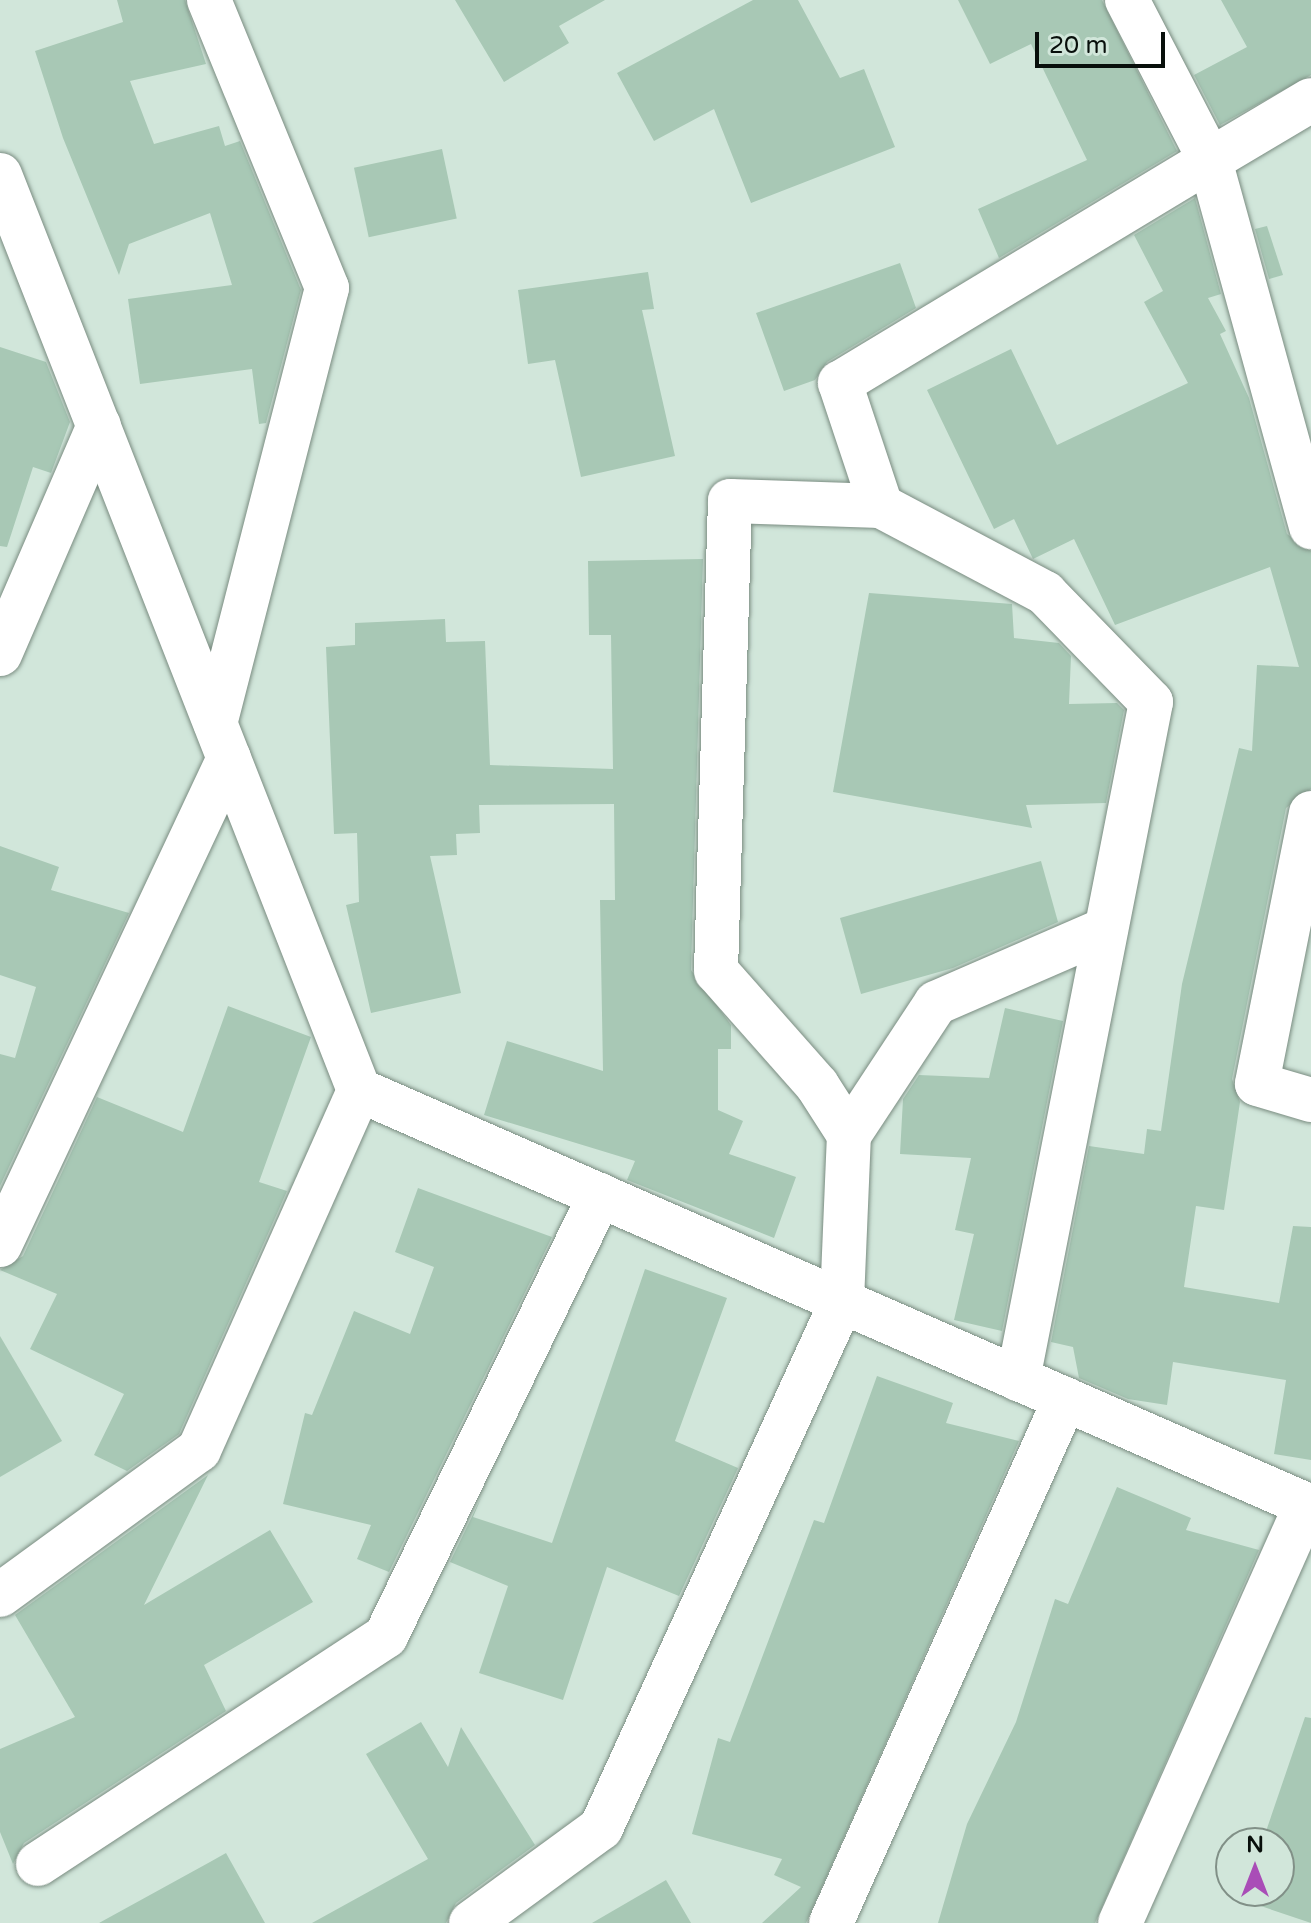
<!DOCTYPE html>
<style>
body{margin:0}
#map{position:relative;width:1311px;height:1923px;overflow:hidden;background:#d1e6da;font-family:"Varela Round",sans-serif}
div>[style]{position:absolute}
.building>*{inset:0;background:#a8c8b5;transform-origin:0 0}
.roads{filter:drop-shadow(0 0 2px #7a8c81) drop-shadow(0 0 2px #7a8c81)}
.minor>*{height:44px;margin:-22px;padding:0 22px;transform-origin:22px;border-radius:22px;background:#fff}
span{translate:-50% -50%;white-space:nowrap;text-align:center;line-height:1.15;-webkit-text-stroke:8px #d1e6da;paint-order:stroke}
.north{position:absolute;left:1215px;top:1827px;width:80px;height:80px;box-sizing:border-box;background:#d1e6da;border:2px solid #819087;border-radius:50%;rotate:0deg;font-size:22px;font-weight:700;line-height:32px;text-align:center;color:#080f0b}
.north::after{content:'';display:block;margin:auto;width:28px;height:36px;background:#a94db7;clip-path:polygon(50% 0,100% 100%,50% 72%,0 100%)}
.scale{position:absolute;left:1035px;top:32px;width:130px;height:36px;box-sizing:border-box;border:4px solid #080f0b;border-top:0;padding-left:10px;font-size:24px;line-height:28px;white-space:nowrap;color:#080f0b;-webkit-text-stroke:6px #d1e6da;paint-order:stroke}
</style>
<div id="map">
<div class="building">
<i style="clip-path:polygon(117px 0,185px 0,206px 64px,130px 81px,154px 144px,219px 126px,225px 146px,240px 141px,301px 290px,266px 423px,259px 424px,252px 369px,140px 384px,128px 299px,232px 285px,210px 213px,129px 244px,119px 275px,63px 138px,35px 51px,123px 22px)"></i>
<i style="clip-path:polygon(455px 0,605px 0,559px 26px,569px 43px,504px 82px)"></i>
<i style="clip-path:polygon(753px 0,798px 0,840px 78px,864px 69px,895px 147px,751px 203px,714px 109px,654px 141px,617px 73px)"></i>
<i style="clip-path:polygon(958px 0,1102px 0,1177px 151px,999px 258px,978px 209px,1087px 160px,1031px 44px,990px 64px)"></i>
<i style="clip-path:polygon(1221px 0,1311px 0,1311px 75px,1220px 125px,1194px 75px,1247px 47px)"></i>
<i style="left:442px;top:149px;width:71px;height:90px;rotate:78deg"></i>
<i style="clip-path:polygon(1195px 198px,1221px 294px,1208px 298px,1226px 331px,1220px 334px,1249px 398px,1287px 534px,1311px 551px,1311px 789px,1286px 808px,1232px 1079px,1240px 1102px,1224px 1210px,1196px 1206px,1184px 1287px,1279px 1303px,1293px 1226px,1311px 1227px,1311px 1460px,1274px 1454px,1286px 1380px,1173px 1362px,1167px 1405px,1128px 1399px,1079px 1378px,1073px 1347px,1051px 1342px,1089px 1146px,1144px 1154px,1147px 1129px,1161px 1131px,1182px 984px,1239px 748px,1252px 751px,1257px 665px,1299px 667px,1270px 567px,1115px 625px,1074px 539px,1033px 559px,1014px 519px,994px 529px,927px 390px,1011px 349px,1057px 445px,1188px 383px,1144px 302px,1163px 291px,1134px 235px)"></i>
<i style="clip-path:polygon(1267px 226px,1283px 275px,1269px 279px,1255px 229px)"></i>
<i style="clip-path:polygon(900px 263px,916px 308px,827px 362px,815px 380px,784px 391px,756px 313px)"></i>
<i style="clip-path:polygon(648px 272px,654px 309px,642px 310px,675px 456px,581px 477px,555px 360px,528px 364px,518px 290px)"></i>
<i style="clip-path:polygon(0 347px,46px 362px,70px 422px,51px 473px,33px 467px,7px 547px,0 546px)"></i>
<i style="clip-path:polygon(703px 559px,691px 970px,731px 1025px,731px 1049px,718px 1049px,718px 1110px,743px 1121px,729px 1154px,796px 1177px,774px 1238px,627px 1180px,635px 1161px,484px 1115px,507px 1041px,603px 1071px,600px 900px,615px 900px,614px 804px,479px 805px,480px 833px,456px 834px,457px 855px,430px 856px,461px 993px,371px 1013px,346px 905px,359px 902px,357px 833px,334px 834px,326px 647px,355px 645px,355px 623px,445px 619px,446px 642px,485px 641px,490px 765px,613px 769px,611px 635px,589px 635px,588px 561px)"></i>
<i style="clip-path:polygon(869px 593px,1012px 604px,1014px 638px,1059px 643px,1071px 656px,1069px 704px,1117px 703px,1124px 710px,1106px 803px,1026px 805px,1032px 828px,833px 792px)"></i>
<i style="clip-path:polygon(0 846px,59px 867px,51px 890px,129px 913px,0 1186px,0 1054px,15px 1058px,36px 987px,0 975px)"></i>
<i style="clip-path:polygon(1041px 861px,1058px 922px,953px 968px,861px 994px,840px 918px)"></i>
<i style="clip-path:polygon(228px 1006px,311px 1037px,259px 1182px,287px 1191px,179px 1434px,127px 1471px,94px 1455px,124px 1394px,30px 1349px,57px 1294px,0 1270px,23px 1256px,97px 1097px,183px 1132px)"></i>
<i style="clip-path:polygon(1005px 1008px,1063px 1021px,1002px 1331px,954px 1320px,974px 1234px,955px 1230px,971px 1158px,900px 1154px,903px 1099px,919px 1075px,989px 1078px)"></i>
<i style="clip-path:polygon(418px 1188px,552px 1237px,389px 1572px,357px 1559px,371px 1525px,283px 1504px,305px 1413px,312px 1415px,354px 1311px,410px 1334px,434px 1267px,395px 1252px)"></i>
<i style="clip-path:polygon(645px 1269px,727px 1298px,675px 1441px,738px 1468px,679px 1596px,607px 1567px,563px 1700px,479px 1673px,508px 1586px,450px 1562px,481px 1498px,473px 1517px,552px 1543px)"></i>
<i style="clip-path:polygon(0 1336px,62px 1441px,0 1477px)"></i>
<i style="clip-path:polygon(877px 1376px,953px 1403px,946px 1423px,1019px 1441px,806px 1923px,762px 1923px,801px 1887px,774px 1875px,782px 1859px,692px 1834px,718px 1738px,730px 1742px,814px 1520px,824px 1523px)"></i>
<i style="clip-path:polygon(208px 1475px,144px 1605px,270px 1530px,313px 1602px,204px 1665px,226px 1711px,24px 1843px,13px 1864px,0 1832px,0 1749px,75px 1717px,15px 1615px)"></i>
<i style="clip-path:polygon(1117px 1487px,1191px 1518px,1186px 1530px,1259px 1550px,1095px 1923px,938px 1923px,967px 1824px,1016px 1722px,1055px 1599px,1068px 1604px)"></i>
<i style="clip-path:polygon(1305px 1717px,1311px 1718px,1311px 1923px,1243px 1900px,1246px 1891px,1279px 1891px,1279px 1843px,1262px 1843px)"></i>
<i style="clip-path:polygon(421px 1722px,448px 1767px,461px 1727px,535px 1845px,456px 1903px,446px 1923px,312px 1923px,428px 1859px,366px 1754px)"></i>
<i style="clip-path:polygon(226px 1853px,265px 1923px,99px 1923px,210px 1862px)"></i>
<i style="clip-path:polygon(666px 1880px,691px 1923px,592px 1923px)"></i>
</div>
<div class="roads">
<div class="minor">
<i style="left:209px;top:0;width:311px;rotate:67.7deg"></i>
<i style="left:327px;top:288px;width:449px;rotate:104.4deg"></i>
<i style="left:1127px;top:0;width:180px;rotate:62.6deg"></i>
<i style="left:1210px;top:160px;width:117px;rotate:-30.7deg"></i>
<i style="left:0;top:175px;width:983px;rotate:68.58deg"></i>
<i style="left:359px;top:1090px;width:1039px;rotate:23.65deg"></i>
<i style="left:881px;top:506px;width:130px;rotate:-108.4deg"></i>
<i style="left:840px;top:383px;width:432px;rotate:-31.1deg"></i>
<i style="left:1210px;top:160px;width:381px;rotate:74.6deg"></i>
<i style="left:0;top:654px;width:249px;rotate:-66.6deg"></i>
<i style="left:1311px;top:813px;width:276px;rotate:101.3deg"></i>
<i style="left:1257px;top:1084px;width:56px;rotate:16.5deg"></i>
<i style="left:849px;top:1135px;width:158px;rotate:-56.6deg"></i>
<i style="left:936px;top:1003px;width:185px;rotate:-23.5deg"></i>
<i style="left:0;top:1245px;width:538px;rotate:-64.82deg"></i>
<i style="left:0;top:1595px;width:246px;rotate:-36.1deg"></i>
<i style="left:199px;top:1450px;width:394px;rotate:-66deg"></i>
<i style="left:38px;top:1864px;width:416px;rotate:-33.2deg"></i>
<i style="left:386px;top:1636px;width:490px;rotate:-64.1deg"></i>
<i style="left:471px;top:1923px;width:161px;rotate:-36.2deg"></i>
<i style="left:601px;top:1828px;width:579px;rotate:-65.43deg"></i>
<i style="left:842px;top:1301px;width:166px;rotate:-87.6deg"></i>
<i style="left:849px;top:1135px;width:59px;rotate:-122.6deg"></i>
<i style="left:817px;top:1085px;width:152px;rotate:-131.5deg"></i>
<i style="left:716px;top:971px;width:470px;rotate:-88.3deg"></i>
<i style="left:730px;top:501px;width:151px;rotate:1.9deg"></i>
<i style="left:881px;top:506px;width:186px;rotate:27.9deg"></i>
<i style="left:1045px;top:593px;width:152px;rotate:45.8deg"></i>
<i style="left:1151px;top:702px;width:690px;rotate:101.11deg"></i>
<i style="left:831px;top:1923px;width:574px;rotate:-65.94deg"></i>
<i style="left:1120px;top:1923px;width:458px;rotate:-66deg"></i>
</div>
</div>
<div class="north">N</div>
<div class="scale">20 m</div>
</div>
